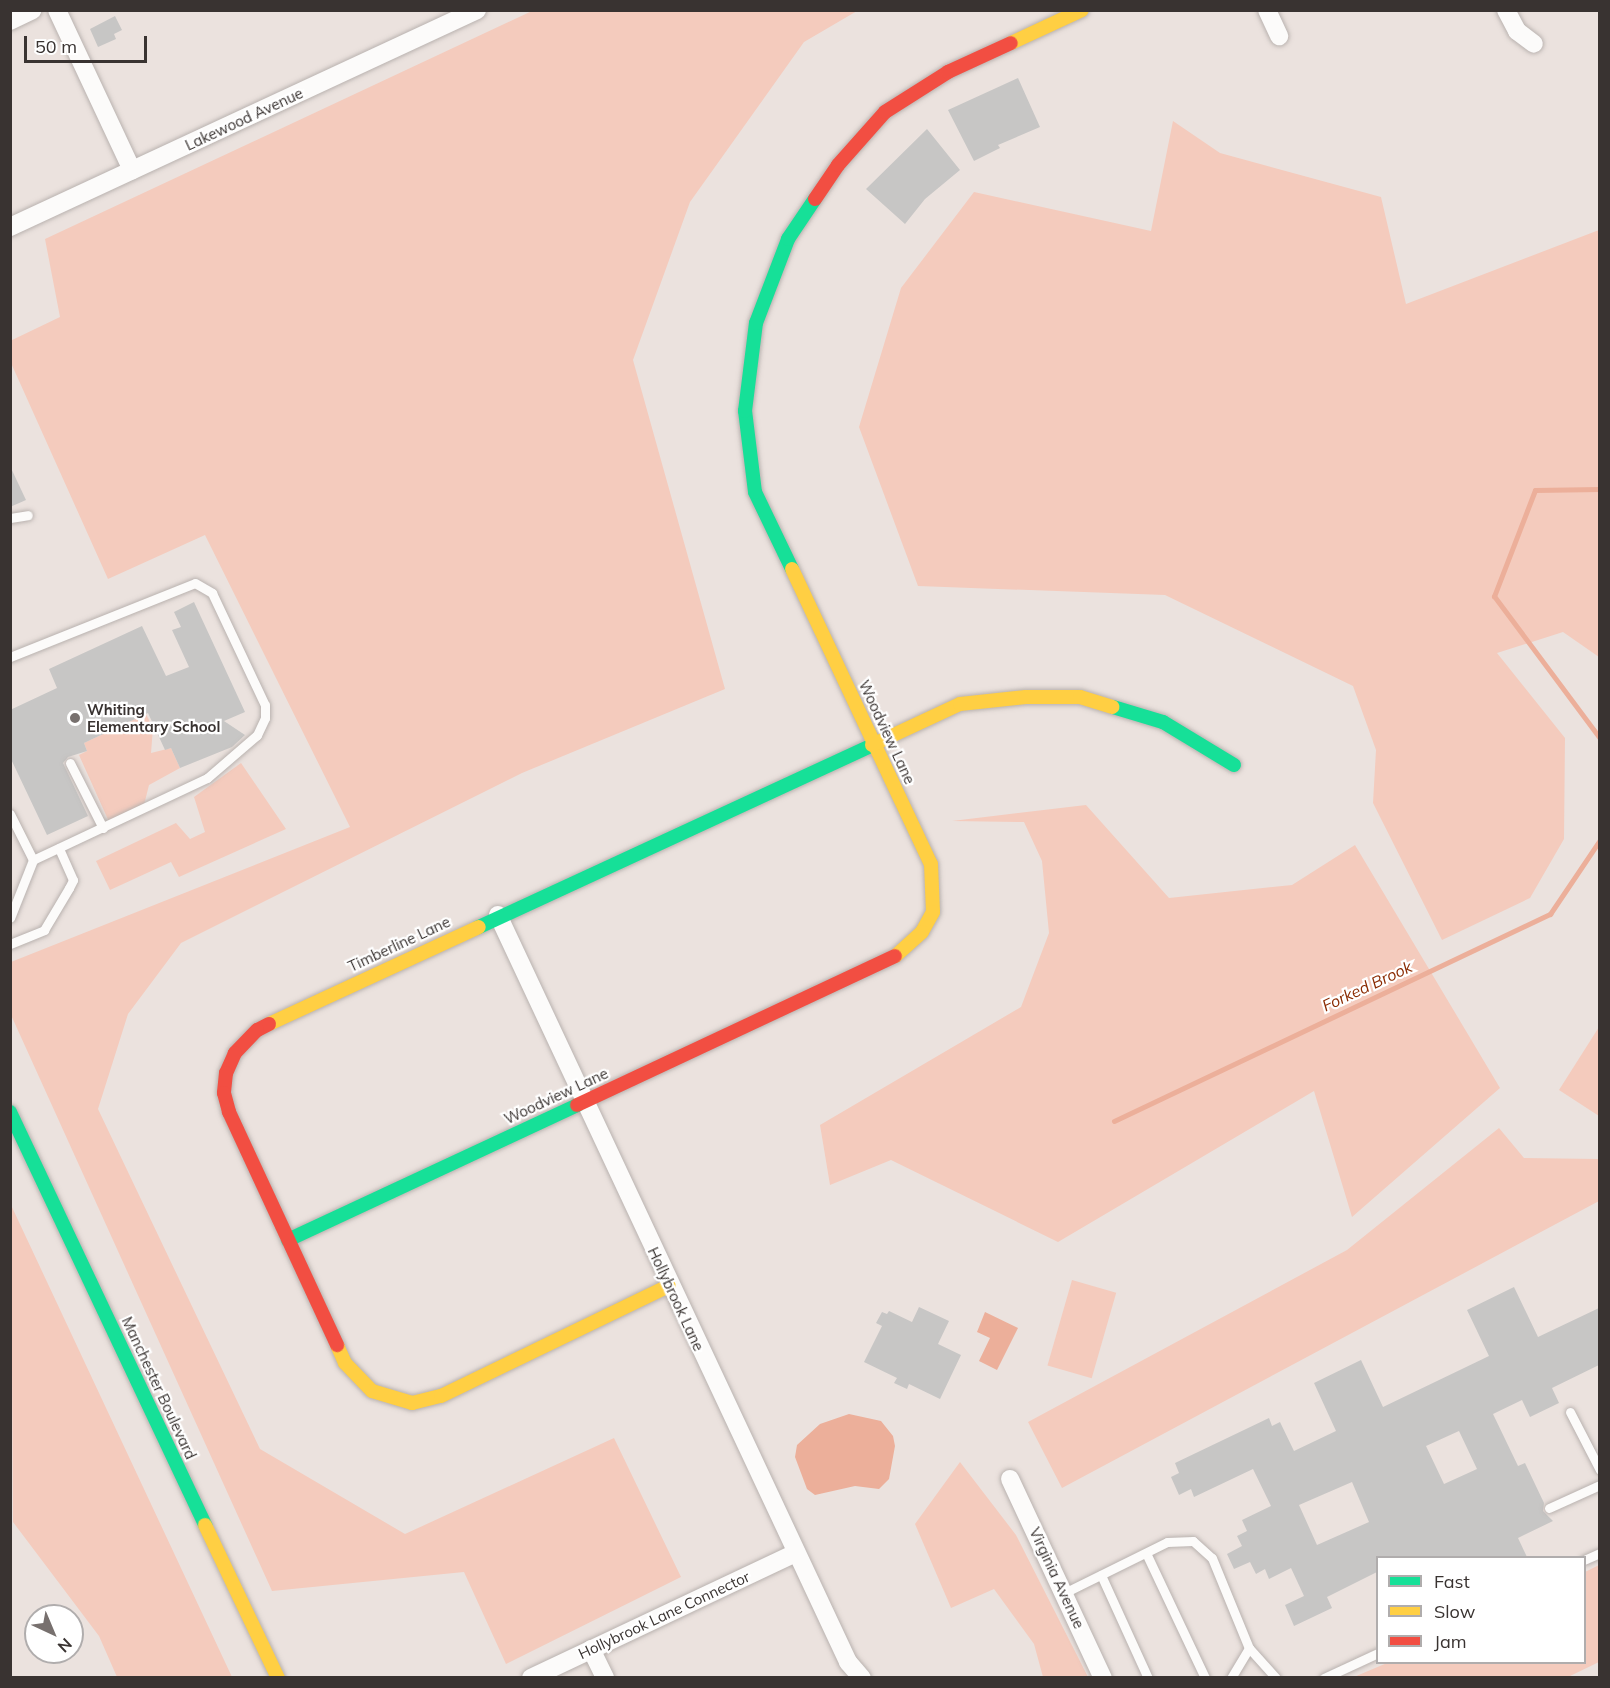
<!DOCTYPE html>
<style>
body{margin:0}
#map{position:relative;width:1610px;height:1688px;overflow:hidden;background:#ebe2de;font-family:Mulish,sans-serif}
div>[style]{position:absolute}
.green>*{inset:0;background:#f4cbbd;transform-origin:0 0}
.water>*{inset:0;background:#ecaf9a}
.stream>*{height:5px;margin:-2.5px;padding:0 2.5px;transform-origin:2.5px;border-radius:2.5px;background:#ecaf9a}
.building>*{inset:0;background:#c7c6c5}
.roads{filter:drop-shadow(0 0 2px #b9b2af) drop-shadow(0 0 2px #b9b2af)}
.lane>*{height:9px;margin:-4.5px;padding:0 4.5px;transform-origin:4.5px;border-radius:4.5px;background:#fcfbfa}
.street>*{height:18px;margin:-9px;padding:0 9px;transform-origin:9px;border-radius:9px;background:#fcfbfa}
.fast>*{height:14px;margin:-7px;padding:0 7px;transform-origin:7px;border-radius:7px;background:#16e098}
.slow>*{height:14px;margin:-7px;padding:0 7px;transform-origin:7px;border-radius:7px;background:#ffcf43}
.jam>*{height:14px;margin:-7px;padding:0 7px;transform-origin:7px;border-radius:7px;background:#f24e42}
.dots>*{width:16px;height:16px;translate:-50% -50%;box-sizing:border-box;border:3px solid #fff;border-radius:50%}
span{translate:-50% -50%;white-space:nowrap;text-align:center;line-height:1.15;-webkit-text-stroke:4.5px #fff;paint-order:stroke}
.street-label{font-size:15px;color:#393331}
.poi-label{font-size:15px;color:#393331;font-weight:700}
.left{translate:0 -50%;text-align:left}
.water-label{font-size:16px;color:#8a2a00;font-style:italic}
.frame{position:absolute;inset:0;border:12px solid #393331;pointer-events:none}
.legend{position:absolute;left:1376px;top:1556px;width:210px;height:108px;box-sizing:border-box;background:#fff;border:2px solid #b0adad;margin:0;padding:8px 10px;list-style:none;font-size:18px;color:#393331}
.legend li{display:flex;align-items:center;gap:12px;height:30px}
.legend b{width:30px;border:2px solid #b0adad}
.north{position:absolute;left:24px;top:1604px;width:60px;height:60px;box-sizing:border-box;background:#fff;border:2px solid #b0adad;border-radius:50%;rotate:136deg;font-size:16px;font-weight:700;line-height:24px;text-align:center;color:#393331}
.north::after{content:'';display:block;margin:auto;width:21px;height:27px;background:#77706e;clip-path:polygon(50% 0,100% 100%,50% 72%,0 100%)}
.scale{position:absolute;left:24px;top:36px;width:123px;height:27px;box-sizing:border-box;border:3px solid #393331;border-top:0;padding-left:8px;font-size:18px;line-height:21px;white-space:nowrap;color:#393331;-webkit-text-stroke:4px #fff;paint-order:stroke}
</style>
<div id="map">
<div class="green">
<i style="clip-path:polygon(532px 11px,857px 11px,804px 42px,690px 202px,633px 360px,725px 689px,522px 773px,181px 943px,128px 1014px,98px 1109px,260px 1449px,405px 1534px,614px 1438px,681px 1577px,506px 1664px,464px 1572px,272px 1591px,11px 1015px,11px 962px,350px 827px,205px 535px,108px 579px,11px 363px,10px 341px,60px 317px,45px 239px)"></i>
<i style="clip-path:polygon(1173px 121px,1220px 153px,1381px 197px,1406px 304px,1599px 230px,1599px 657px,1563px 632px,1497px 653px,1565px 738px,1564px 839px,1530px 898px,1442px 940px,1373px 803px,1376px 750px,1353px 686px,1165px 595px,918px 586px,859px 427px,901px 288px,974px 192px,1151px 231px)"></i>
<i style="clip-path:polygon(146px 714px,153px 728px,151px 753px,171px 748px,180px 768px,149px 785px,143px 809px,110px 824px,79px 755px,87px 751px,84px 743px)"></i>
<i style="clip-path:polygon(241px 763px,286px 829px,179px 877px,171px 862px,110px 890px,96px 861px,176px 823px,190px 839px,205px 832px,194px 797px)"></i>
<i style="clip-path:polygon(1086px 805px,1169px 898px,1292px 885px,1355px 845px,1500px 1088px,1352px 1217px,1314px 1091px,1058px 1242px,891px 1160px,830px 1185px,820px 1125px,1021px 1007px,1049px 933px,1042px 861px,1024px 822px,952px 821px)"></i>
<i style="clip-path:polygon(1599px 1027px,1599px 1116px,1559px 1090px)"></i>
<i style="clip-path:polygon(1499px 1128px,1524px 1158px,1599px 1159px,1599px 1201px,1062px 1488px,1028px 1422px,1347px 1250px)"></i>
<i style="clip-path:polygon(11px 1205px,232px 1677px,117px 1677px,99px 1636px,13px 1522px)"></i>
<i style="left:1072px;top:1280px;width:46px;height:89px;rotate:16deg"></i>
<i style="clip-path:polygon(960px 1462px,1016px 1535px,1088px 1677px,1043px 1677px,1034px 1644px,994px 1589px,951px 1608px,915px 1524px)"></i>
<i style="clip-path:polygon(1599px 1565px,1599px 1662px,1568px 1677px,1354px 1677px,1387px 1663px,1584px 1662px,1585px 1572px)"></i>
</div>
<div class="water">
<i style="clip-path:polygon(985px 1312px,1018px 1328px,997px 1370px,979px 1361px,990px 1338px,977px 1332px)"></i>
<i style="clip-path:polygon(849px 1414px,881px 1421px,893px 1436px,895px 1446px,889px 1479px,879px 1489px,855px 1486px,815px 1495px,807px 1489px,795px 1457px,797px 1445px,820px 1424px)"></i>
</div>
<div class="stream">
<i style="left:1600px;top:489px;width:65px;rotate:179.1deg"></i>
<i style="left:1535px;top:490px;width:114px;rotate:111.1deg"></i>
<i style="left:1494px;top:596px;width:177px;rotate:53.3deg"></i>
<i style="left:1114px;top:1121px;width:483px;rotate:-25.4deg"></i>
<i style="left:1550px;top:914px;width:89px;rotate:-56deg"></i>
</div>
<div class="building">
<i style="clip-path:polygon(115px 16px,122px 30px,114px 34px,116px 39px,98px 47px,90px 29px)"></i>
<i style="clip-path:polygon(1018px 78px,1040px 127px,998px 145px,1000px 148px,974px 161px,948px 110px)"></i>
<i style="clip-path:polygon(927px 129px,960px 170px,925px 199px,905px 224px,866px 189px)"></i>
<i style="clip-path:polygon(10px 466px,26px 500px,10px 507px)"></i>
<i style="clip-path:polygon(194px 602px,245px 712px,224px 721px,245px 735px,232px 747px,180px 768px,171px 748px,165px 750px,148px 713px,84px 743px,87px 751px,68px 757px,63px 763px,88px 816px,47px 835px,10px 757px,10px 710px,57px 688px,49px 669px,142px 626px,166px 676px,189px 667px,172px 630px,181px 627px,174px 612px)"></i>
<i style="clip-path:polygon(evenodd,1514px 1287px,1538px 1337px,1599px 1308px,1599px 1365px,1552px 1388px,1559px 1403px,1530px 1417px,1522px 1400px,1493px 1414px,1518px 1466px,1525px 1463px,1544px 1503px,1543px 1511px,1553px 1521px,1518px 1538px,1527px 1557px,1377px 1557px,1377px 1572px,1327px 1597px,1332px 1608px,1294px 1626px,1285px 1605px,1304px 1596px,1291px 1568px,1269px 1579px,1265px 1569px,1256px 1574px,1250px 1562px,1234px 1569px,1227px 1554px,1242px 1546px,1237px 1536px,1247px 1531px,1242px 1520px,1271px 1506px,1253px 1469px,1194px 1497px,1191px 1489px,1179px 1495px,1171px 1477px,1179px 1473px,1175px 1463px,1269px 1418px,1272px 1426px,1280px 1422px,1294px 1451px,1336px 1431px,1314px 1383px,1361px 1360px,1383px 1407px,1489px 1356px,1467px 1310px,1514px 1287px,1459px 1431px,1477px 1469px,1444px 1484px,1426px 1446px,1459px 1431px,1514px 1287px,1352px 1482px,1369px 1522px,1317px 1545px,1299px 1505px,1352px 1482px)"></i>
<i style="clip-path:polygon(919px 1307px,949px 1321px,938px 1344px,961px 1355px,940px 1399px,909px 1384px,907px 1389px,894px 1383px,897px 1378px,864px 1362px,882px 1326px,876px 1323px,882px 1312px,887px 1314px,889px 1311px,912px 1322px)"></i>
</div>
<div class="roads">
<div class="lane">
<i style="left:10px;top:518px;width:18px;rotate:-9deg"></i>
<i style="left:10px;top:657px;width:199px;rotate:-21.8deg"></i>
<i style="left:195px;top:583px;width:20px;rotate:30deg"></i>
<i style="left:212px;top:593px;width:124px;rotate:64.7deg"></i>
<i style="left:265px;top:705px;width:13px;rotate:90deg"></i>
<i style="left:265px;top:718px;width:19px;rotate:115deg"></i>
<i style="left:257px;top:735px;width:66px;rotate:139.3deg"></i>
<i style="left:207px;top:778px;width:192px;rotate:154.8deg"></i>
<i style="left:70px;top:763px;width:73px;rotate:63.1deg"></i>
<i style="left:10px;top:814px;width:51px;rotate:63.4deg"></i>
<i style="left:33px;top:860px;width:62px;rotate:111.6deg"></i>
<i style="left:10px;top:944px;width:37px;rotate:-22deg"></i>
<i style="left:44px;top:930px;width:49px;rotate:-59.2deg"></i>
<i style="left:69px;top:888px;width:9px;rotate:-63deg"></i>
<i style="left:73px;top:880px;width:35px;rotate:-114deg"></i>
<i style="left:1570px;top:1412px;width:65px;rotate:62.7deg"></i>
<i style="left:1549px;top:1508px;width:56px;rotate:-24.3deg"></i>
<i style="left:1146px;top:1553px;width:138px;rotate:64.7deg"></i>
<i style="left:1584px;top:1560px;width:17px;rotate:-24deg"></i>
<i style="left:1101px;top:1575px;width:113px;rotate:65.5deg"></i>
<i style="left:1064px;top:1593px;width:115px;rotate:-26.3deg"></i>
<i style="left:1167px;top:1542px;width:26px;rotate:-2deg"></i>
<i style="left:1193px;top:1541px;width:25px;rotate:42deg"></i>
<i style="left:1212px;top:1558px;width:97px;rotate:67.7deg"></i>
<i style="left:1249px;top:1648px;width:40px;rotate:48deg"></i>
<i style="left:1231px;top:1678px;width:35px;rotate:-59deg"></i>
<i style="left:1324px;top:1678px;width:60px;rotate:-24.8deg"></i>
</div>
<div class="street">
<i style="left:57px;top:10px;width:177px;rotate:64.9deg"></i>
<i style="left:1267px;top:10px;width:29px;rotate:65deg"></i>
<i style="left:1506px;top:10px;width:24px;rotate:62deg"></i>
<i style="left:1517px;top:31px;width:21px;rotate:37deg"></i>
<i style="left:10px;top:21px;width:25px;rotate:-26deg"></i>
<i style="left:10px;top:227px;width:515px;rotate:-24.92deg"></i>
<i style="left:498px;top:915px;width:825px;rotate:64.89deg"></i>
<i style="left:848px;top:1662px;width:21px;rotate:49deg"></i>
<i style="left:1010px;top:1479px;width:220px;rotate:65deg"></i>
<i style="left:591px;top:1649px;width:32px;rotate:64deg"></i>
<i style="left:531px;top:1678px;width:293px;rotate:-25.3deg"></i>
</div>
<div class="fast">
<i style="left:792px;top:569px;width:85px;rotate:-115.7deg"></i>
<i style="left:755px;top:492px;width:82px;rotate:-97deg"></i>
<i style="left:745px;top:411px;width:89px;rotate:-82.9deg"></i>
<i style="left:756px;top:323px;width:90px;rotate:-69.1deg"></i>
<i style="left:788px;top:239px;width:48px;rotate:-56deg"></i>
<i style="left:1113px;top:707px;width:52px;rotate:16.7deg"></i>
<i style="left:1163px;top:722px;width:83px;rotate:31.2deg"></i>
<i style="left:479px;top:927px;width:433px;rotate:-24.8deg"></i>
<i style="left:10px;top:1112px;width:457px;rotate:64.7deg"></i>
<i style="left:288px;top:1240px;width:319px;rotate:-25deg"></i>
</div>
<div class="slow">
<i style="left:1011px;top:43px;width:78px;rotate:-24.9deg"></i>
<i style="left:792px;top:569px;width:326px;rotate:64.8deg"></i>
<i style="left:931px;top:864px;width:48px;rotate:87.6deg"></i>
<i style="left:933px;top:912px;width:23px;rotate:119deg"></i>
<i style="left:922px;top:932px;width:36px;rotate:138deg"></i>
<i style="left:872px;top:745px;width:97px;rotate:-25deg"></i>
<i style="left:960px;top:704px;width:66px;rotate:-6.1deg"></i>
<i style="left:1026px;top:697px;width:54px"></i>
<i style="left:1080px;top:697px;width:34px;rotate:17deg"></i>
<i style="left:269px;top:1024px;width:231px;rotate:-24.8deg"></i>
<i style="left:337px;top:1345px;width:20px;rotate:66deg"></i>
<i style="left:345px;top:1363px;width:39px;rotate:46deg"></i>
<i style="left:372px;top:1391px;width:42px;rotate:16.7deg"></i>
<i style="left:412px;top:1403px;width:30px;rotate:-14deg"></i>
<i style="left:441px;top:1396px;width:253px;rotate:-25.8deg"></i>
<i style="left:205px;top:1525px;width:170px;rotate:64.5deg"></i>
</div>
<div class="jam">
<i style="left:815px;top:199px;width:41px;rotate:-55.9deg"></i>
<i style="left:838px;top:165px;width:71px;rotate:-48.4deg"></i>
<i style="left:885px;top:112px;width:75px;rotate:-32.4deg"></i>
<i style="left:948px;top:72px;width:69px;rotate:-24.7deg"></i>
<i style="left:269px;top:1024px;width:13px;rotate:153deg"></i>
<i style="left:257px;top:1030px;width:32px;rotate:134deg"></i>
<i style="left:235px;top:1053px;width:22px;rotate:114deg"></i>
<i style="left:226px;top:1073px;width:20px;rotate:96deg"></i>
<i style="left:224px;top:1093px;width:20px;rotate:75deg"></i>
<i style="left:229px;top:1112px;width:257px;rotate:65.1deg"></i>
<i style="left:577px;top:1105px;width:351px;rotate:-25.1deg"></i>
</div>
</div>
<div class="dots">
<i style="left:75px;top:718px;background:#77706e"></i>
</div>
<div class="street-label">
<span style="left:244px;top:119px;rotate:-25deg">Lakewood Avenue</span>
<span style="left:887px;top:732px;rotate:65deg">Woodview Lane</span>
<span style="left:399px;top:944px;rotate:-25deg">Timberline Lane</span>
<span style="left:556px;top:1096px;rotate:-25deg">Woodview Lane</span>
<span style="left:676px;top:1299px;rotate:65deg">Hollybrook Lane</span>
<span style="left:159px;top:1388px;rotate:65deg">Manchester Boulevard</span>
<span style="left:1057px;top:1578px;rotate:65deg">Virginia Avenue</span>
<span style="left:664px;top:1615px;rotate:-25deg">Hollybrook Lane Connector</span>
</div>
<div class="poi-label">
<span class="left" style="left:87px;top:718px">Whiting<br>Elementary School</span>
</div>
<div class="water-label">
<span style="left:1367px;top:986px;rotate:-25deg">Forked Brook</span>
</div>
<div class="frame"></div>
<ul class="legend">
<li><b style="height:8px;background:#16e098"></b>Fast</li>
<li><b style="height:8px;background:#ffcf43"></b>Slow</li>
<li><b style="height:8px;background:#f24e42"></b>Jam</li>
</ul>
<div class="north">N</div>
<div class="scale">50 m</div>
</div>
